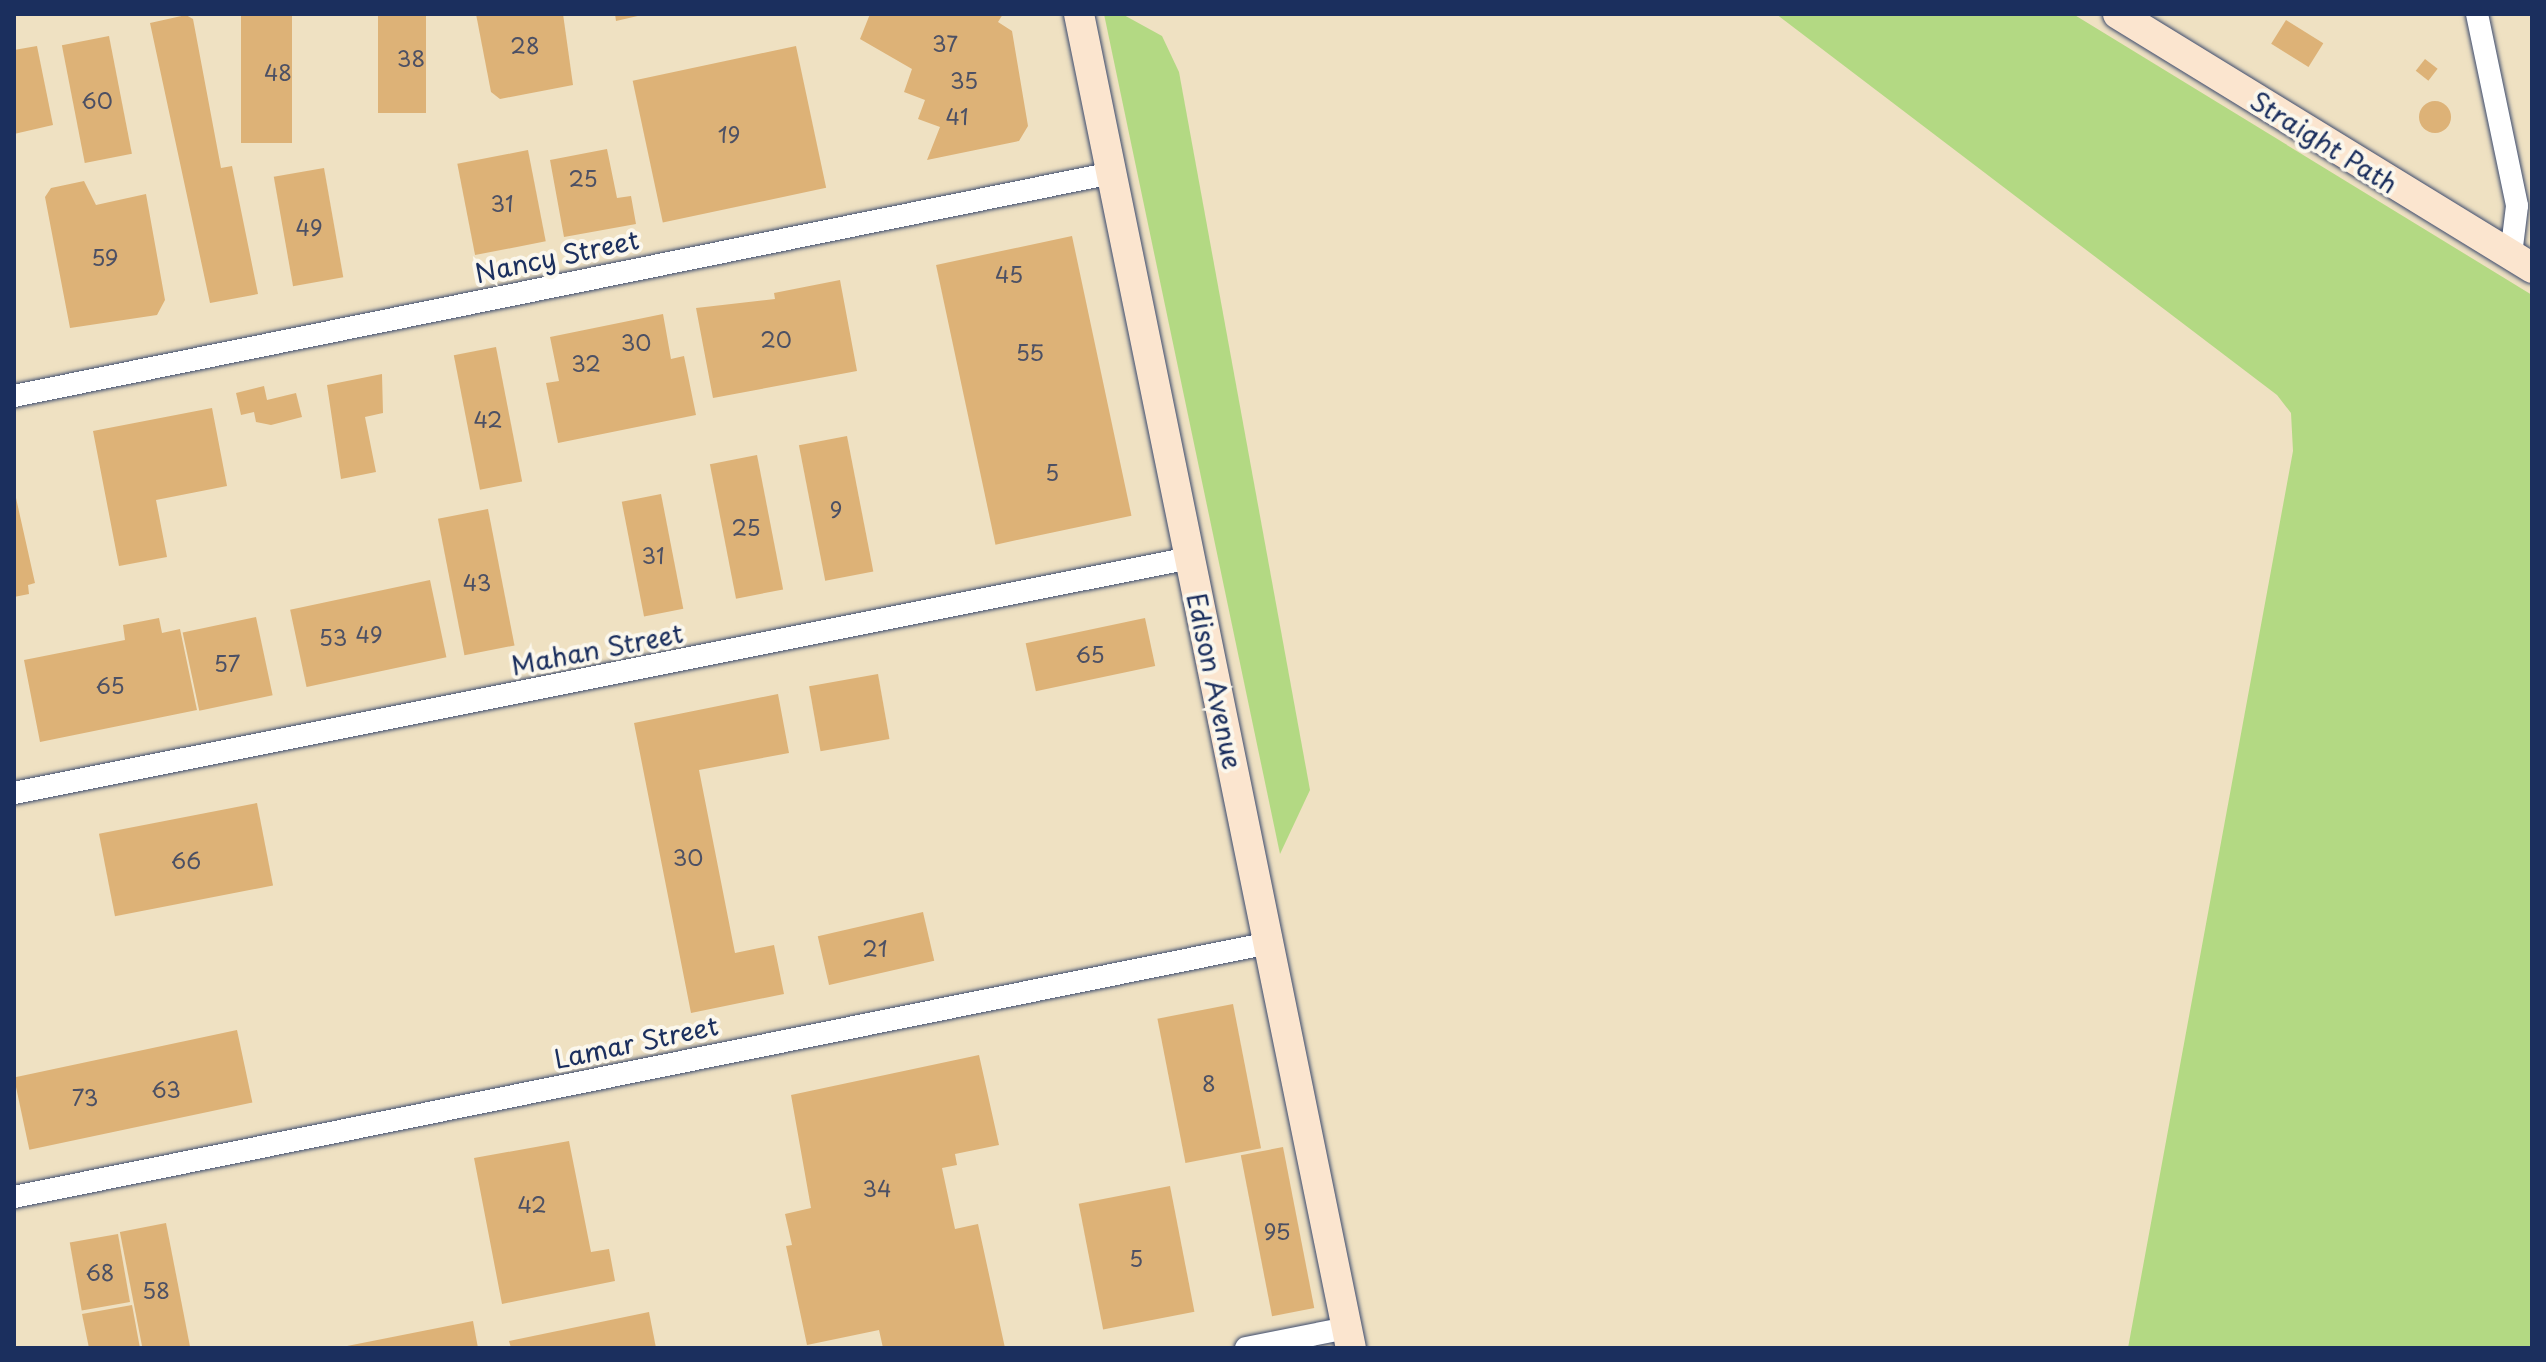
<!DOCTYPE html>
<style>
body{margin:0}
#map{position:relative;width:2546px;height:1362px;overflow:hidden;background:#efe1c2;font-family:"Playpen Sans",sans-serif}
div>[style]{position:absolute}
.green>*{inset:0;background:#b3d983}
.building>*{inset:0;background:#ddb277;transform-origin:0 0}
.round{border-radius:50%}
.roads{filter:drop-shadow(0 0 2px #3b4a6d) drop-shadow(0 0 2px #3b4a6d)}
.street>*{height:22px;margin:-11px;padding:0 11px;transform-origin:11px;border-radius:11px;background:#fff}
.secondary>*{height:30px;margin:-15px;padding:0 15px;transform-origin:15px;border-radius:15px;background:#fbe5cf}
span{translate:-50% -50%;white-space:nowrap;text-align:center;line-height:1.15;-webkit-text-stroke:8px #fbf7ec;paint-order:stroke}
.number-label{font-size:22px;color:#4c5064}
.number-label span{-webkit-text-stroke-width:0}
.street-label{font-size:26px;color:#1b2f5e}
.frame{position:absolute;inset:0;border:16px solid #1b2f5e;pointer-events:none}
</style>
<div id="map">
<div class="green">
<i style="clip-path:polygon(1104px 14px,1122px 14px,1162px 36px,1179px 72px,1310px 790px,1280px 854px)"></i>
<i style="clip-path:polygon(1776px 14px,2073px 14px,2532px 295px,2532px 1348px,2128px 1348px,2293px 451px,2291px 413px,2277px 395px)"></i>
</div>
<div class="building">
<i style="left:241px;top:14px;width:51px;height:129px"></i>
<i style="left:378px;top:14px;width:48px;height:99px"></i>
<i style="clip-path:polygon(476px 14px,563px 14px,573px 85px,500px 99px,491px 92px)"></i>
<i style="clip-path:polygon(615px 14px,642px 14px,642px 15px,616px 21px)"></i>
<i style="clip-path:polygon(870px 14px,1003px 14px,998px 22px,1012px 31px,1028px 126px,1019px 141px,927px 160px,940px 127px,918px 119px,925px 100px,904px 92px,912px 69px,860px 39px)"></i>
<i style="clip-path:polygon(186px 15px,193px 19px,221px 168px,232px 166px,258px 294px,210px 303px,150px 23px)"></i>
<i style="left:2286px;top:20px;width:44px;height:28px;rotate:32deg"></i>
<i style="left:109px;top:36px;width:120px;height:48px;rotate:79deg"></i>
<i style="clip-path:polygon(37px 46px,53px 125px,14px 134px,14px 50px)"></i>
<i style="left:796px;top:46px;width:145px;height:167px;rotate:78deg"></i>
<i style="left:2425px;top:59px;width:16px;height:15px;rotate:38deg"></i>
<i class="round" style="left:2419px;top:101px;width:32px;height:32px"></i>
<i style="clip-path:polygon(607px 149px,617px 198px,631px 196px,636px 224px,564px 237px,550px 160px)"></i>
<i style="left:528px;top:150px;width:93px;height:72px;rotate:79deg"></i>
<i style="left:324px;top:168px;width:111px;height:51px;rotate:80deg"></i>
<i style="clip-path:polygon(84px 181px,96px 205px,146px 194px,165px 300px,157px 315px,70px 328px,45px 197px,51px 188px)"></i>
<i style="left:1072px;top:236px;width:286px;height:139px;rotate:78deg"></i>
<i style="clip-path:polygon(840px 280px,857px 371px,713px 398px,696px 308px,775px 299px,774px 293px)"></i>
<i style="clip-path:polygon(663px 314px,671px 359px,684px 356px,696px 415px,558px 443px,546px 383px,559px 381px,550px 337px)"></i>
<i style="left:496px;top:347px;width:137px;height:43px;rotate:79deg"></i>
<i style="clip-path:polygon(382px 374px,383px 413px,365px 417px,376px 472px,341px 479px,327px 385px)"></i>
<i style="clip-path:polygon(264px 386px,267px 400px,296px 393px,302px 417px,271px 425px,256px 422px,254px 412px,241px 415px,236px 393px)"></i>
<i style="clip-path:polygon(212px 408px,227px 486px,156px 500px,167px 557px,119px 566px,93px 431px)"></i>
<i style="left:847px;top:436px;width:138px;height:49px;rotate:79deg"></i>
<i style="left:757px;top:455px;width:137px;height:48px;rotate:79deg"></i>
<i style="clip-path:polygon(14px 489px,35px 583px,28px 585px,29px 594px,14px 597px)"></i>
<i style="left:661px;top:494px;width:117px;height:40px;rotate:79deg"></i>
<i style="left:488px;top:509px;width:139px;height:51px;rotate:79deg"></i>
<i style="left:430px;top:580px;width:79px;height:143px;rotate:78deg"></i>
<i style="left:256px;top:617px;width:80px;height:75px;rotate:78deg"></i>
<i style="clip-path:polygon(159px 618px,162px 633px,180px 629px,197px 710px,40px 742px,24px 660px,125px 640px,123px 625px)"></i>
<i style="left:1145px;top:618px;width:49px;height:122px;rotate:78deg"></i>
<i style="left:878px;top:674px;width:66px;height:70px;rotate:80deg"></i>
<i style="clip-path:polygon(778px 694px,789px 753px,699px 770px,735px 953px,774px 945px,784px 994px,691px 1013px,634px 723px)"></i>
<i style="left:257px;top:803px;width:84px;height:161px;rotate:79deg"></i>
<i style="left:923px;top:912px;width:50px;height:108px;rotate:77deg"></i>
<i style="left:1233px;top:1004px;width:147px;height:77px;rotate:79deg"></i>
<i style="left:237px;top:1030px;width:74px;height:228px;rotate:78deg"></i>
<i style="clip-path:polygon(979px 1055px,999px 1145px,955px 1154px,957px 1165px,942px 1168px,955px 1229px,978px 1224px,1005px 1348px,883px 1348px,879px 1330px,807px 1345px,786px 1246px,792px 1245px,785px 1214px,811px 1208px,791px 1095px)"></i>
<i style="clip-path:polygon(569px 1141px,591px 1252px,609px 1249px,615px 1281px,502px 1304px,474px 1158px)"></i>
<i style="left:1283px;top:1147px;width:164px;height:43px;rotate:79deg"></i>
<i style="left:1170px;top:1186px;width:128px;height:93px;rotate:79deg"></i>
<i style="left:166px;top:1223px;width:127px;height:47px;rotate:79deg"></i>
<i style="left:118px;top:1234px;width:69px;height:49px;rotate:80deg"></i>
<i style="clip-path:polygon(132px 1305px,140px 1348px,89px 1348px,82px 1314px)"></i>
<i style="clip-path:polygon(649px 1312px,656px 1348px,511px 1348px,509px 1341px)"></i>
<i style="clip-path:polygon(473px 1321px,478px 1348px,342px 1348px,342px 1347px)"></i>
</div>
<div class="roads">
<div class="street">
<i style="left:2477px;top:14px;width:196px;rotate:78.2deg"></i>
<i style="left:2517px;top:206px;width:49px;rotate:97deg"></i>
<i style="left:14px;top:396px;width:1120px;rotate:-11.48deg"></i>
<i style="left:14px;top:793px;width:1199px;rotate:-11.3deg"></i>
<i style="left:14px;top:1197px;width:1280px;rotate:-11.44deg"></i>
<i style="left:1246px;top:1348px;width:103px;rotate:-11.2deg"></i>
</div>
<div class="secondary">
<i style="left:1079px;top:14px;width:1361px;rotate:78.48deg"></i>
<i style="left:2118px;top:14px;width:486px;rotate:31.5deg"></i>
</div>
</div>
<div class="number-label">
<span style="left:945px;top:43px">37</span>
<span style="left:525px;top:45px">28</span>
<span style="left:411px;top:58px">38</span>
<span style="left:278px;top:72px">48</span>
<span style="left:964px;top:80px">35</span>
<span style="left:97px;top:100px">60</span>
<span style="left:957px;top:116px">41</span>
<span style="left:729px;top:134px">19</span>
<span style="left:583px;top:178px">25</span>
<span style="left:502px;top:203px">31</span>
<span style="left:309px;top:227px">49</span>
<span style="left:105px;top:257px">59</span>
<span style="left:1009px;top:274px">45</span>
<span style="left:776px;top:339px">20</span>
<span style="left:636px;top:342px">30</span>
<span style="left:1030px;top:352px">55</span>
<span style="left:586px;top:363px">32</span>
<span style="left:488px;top:419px">42</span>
<span style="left:1052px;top:472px">5</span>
<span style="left:836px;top:509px">9</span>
<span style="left:746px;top:527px">25</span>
<span style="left:653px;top:555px">31</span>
<span style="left:477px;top:582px">43</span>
<span style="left:369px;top:634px">49</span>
<span style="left:333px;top:637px">53</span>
<span style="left:1090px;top:654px">65</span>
<span style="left:227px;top:663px">57</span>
<span style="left:110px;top:685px">65</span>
<span style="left:688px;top:857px">30</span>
<span style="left:186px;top:860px">66</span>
<span style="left:875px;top:948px">21</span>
<span style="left:1209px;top:1083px">8</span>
<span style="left:166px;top:1089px">63</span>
<span style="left:85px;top:1097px">73</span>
<span style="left:877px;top:1188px">34</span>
<span style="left:532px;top:1204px">42</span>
<span style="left:1277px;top:1231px">95</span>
<span style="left:1136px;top:1258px">5</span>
<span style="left:100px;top:1272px">68</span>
<span style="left:156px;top:1290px">58</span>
</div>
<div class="street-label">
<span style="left:2324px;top:142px;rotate:32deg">Straight Path</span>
<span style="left:557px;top:256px;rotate:-12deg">Nancy Street</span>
<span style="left:597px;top:649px;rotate:-11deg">Mahan Street</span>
<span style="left:1215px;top:681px;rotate:78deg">Edison Avenue</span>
<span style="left:636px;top:1042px;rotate:-12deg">Lamar Street</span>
</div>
<div class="frame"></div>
</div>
